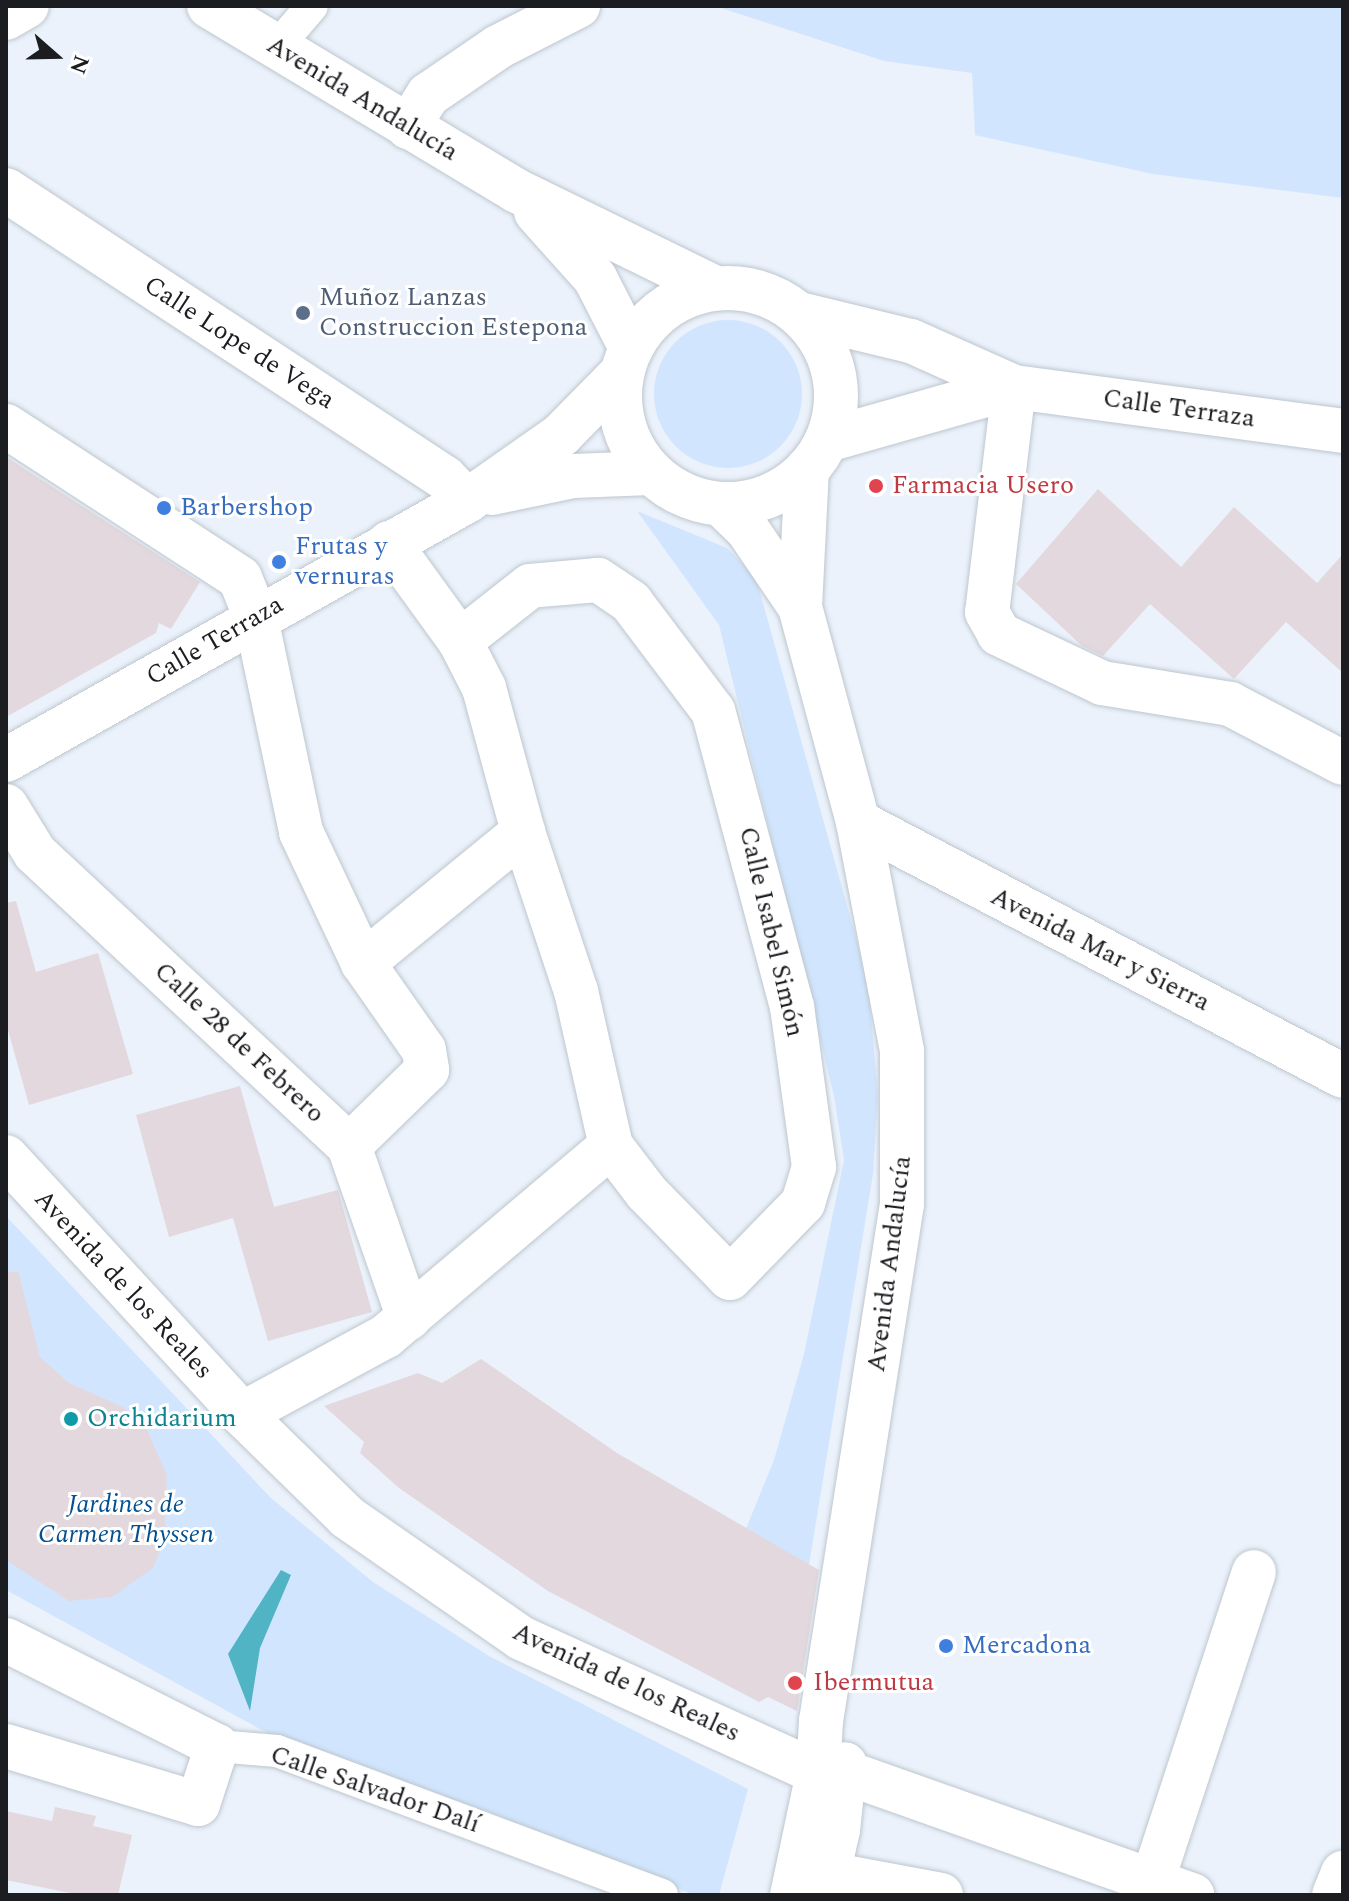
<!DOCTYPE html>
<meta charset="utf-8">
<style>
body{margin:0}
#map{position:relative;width:1349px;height:1901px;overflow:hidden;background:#ebf2fb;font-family:Spectral,serif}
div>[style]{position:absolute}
.green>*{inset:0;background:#d1e6fe}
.round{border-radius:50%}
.water>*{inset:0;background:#51b4c5}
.building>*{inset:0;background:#e2d8de}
.roads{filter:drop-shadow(0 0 2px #bec6ce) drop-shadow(0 0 2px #bec6ce)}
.pedestrian>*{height:32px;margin:-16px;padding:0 16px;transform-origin:16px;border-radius:16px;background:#fff}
.minor>*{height:44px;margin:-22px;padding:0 22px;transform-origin:22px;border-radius:22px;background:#fff}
.tertiary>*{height:44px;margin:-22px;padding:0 22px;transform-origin:22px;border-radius:22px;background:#fff}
.secondary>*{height:44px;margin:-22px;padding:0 22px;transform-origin:22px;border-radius:22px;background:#fff}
.secondary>.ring{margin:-22px;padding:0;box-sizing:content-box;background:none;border:44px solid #fff;border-radius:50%}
.dots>*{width:22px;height:22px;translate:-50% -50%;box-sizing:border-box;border:4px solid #fff;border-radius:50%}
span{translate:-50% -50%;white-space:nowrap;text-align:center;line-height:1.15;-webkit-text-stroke:6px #fff;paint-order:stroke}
.street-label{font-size:26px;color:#1b1d20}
.service-label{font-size:26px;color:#4e5e75}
.left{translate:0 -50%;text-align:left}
.health-label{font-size:26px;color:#be3a42}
.shop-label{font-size:26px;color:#366cbe}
.culture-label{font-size:26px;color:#0d838f}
.park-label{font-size:26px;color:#035091;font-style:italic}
.frame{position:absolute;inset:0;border:8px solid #1b1d20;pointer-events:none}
.north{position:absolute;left:16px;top:16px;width:80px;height:80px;-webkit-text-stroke:6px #fff;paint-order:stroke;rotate:110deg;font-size:22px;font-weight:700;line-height:32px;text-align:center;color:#1b1d20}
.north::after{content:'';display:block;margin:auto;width:28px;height:36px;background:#1b1d20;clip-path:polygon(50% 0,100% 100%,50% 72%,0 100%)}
</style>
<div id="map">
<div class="green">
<i style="clip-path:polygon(715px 6px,1343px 6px,1343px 198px,1153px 174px,975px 135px,972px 73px,884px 61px)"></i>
<i class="round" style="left:654px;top:320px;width:148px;height:148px"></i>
<i style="clip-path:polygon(637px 511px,727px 548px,756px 578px,868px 981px,878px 1096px,873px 1174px,809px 1565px,745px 1531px,774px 1460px,804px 1354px,844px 1160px,834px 1096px,719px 625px)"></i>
<i style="clip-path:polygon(6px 1216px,271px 1498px,373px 1582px,489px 1656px,748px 1789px,719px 1895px,695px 1895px,293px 1747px,6px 1590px)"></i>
</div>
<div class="water">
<i style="clip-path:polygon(281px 1570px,291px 1575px,260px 1648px,250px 1711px,228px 1654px)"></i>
</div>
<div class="building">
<i style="clip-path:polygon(6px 457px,200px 582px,171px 629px,159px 623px,156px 633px,6px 717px)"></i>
<i style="clip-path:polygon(1098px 489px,1181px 567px,1234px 507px,1317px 583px,1343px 554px,1343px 673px,1286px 622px,1234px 679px,1150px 604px,1103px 656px,1082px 646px,1016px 584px)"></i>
<i style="clip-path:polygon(16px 901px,36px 972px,98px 953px,133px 1074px,29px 1105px,6px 1023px,6px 903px)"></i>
<i style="clip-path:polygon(240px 1086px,274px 1207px,338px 1190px,372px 1312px,268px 1341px,233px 1218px,169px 1237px,136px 1115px)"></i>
<i style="clip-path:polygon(18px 1271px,40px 1357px,69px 1383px,123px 1407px,147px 1430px,167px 1475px,164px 1541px,153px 1568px,112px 1597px,69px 1601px,6px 1560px,6px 1273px)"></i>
<i style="clip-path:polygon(481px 1359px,617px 1453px,819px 1570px,797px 1711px,768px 1697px,759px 1702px,548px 1591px,399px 1488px,360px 1453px,364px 1442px,324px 1406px,418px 1373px,442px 1383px)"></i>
<i style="clip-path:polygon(55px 1807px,96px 1816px,93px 1826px,132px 1835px,118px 1895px,80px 1895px,6px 1880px,6px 1811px,52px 1821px)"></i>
</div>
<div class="roads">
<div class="pedestrian">
<i style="left:276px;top:48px;width:55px;rotate:-49.4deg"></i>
<i style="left:217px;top:1746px;width:60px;rotate:4.8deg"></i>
<i style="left:277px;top:1751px;width:411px;rotate:20.5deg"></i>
</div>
<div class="minor">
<i style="left:6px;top:18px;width:24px;rotate:-30deg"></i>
<i style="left:408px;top:127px;width:38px;rotate:-58deg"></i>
<i style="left:428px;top:95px;width:85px;rotate:-34.4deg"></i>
<i style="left:498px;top:47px;width:90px;rotate:-27.1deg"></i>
<i style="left:6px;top:190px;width:525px;rotate:33.27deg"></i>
<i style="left:445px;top:478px;width:32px;rotate:46deg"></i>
<i style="left:1014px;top:387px;width:227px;rotate:96.8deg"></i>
<i style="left:987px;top:612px;width:25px;rotate:61deg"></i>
<i style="left:999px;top:634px;width:114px;rotate:25.4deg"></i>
<i style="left:1102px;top:683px;width:130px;rotate:9.3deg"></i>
<i style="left:1230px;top:704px;width:127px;rotate:27.6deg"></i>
<i style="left:6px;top:426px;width:279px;rotate:33deg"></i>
<i style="left:240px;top:578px;width:43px;rotate:68.2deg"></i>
<i style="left:256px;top:618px;width:219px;rotate:78.1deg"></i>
<i style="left:301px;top:832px;width:145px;rotate:64.7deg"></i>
<i style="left:363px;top:963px;width:106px;rotate:55deg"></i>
<i style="left:424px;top:1050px;width:20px;rotate:81deg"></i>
<i style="left:427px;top:1070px;width:109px;rotate:135.7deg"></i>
<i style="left:492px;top:493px;width:83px;rotate:-11.9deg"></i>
<i style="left:573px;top:476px;width:78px;rotate:-2.2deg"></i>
<i style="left:389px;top:543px;width:121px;rotate:54.1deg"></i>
<i style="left:460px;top:641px;width:53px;rotate:62.9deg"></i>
<i style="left:484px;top:688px;width:149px;rotate:74.8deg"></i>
<i style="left:523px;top:832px;width:168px;rotate:71.6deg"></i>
<i style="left:576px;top:991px;width:159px;rotate:77.3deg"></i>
<i style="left:611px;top:1146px;width:58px;rotate:52.7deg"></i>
<i style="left:646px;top:1192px;width:120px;rotate:45.7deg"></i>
<i style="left:730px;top:1278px;width:105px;rotate:-45.8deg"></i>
<i style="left:803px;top:1203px;width:38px;rotate:-73deg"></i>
<i style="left:814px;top:1167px;width:162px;rotate:-97.8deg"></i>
<i style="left:792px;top:1007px;width:306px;rotate:-104.9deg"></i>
<i style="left:713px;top:711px;width:136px;rotate:-127deg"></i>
<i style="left:631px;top:602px;width:40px;rotate:-146deg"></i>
<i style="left:598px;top:580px;width:68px;rotate:175deg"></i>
<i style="left:530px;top:586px;width:89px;rotate:141.8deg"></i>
<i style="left:6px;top:760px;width:529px;rotate:-29.33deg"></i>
<i style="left:467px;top:501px;width:115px;rotate:-35.1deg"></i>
<i style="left:561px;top:435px;width:87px;rotate:-45.5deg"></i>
<i style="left:6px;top:806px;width:55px;rotate:58.3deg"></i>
<i style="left:35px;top:853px;width:429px;rotate:43deg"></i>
<i style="left:349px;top:1146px;width:182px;rotate:70.8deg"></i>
<i style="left:858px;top:822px;width:547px;rotate:27.64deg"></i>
<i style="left:363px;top:963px;width:207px;rotate:-39.3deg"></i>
<i style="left:6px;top:1157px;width:349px;rotate:47.4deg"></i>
<i style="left:242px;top:1414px;width:147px;rotate:44.4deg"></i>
<i style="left:347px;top:1517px;width:212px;rotate:34.8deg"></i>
<i style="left:521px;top:1638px;width:326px;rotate:24.4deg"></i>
<i style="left:242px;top:1414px;width:164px;rotate:-28.4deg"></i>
<i style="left:386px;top:1336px;width:294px;rotate:-40.2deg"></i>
<i style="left:6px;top:1640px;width:236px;rotate:26.7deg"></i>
<i style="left:217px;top:1746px;width:61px;rotate:108.1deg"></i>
<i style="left:198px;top:1804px;width:201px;rotate:-163.2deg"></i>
<i style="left:1153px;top:1879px;width:323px;rotate:-71.8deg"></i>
<i style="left:1334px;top:1895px;width:24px;rotate:-68deg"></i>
</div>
<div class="tertiary">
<i style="left:799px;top:314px;width:115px;rotate:13.6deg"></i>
<i style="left:911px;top:341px;width:113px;rotate:24.1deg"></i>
<i style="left:1014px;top:387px;width:332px;rotate:7.6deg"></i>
<i style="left:827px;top:440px;width:194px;rotate:-15.8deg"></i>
<i style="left:821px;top:1802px;width:28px;rotate:-58deg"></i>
<i style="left:836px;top:1778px;width:17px;rotate:-10deg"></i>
<i style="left:853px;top:1775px;width:360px;rotate:19.5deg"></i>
<i style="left:809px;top:1845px;width:23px;rotate:77deg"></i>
<i style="left:814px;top:1867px;width:12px;rotate:31deg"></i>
<i style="left:824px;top:1873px;width:119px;rotate:10.6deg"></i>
</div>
<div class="secondary">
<i style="left:209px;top:6px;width:357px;rotate:31deg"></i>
<i style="left:515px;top:190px;width:223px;rotate:26.1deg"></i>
<i style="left:536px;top:212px;width:89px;rotate:48.2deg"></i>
<i style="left:595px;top:278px;width:79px;rotate:62.8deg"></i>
<i class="ring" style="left:620px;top:288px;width:172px;height:172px"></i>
<i style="left:721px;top:504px;width:36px;rotate:44deg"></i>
<i style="left:747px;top:529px;width:94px;rotate:55.8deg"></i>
<i style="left:800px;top:607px;width:223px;rotate:74.9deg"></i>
<i style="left:858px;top:822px;width:233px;rotate:79.1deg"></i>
<i style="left:902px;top:1051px;width:153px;rotate:90deg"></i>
<i style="left:902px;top:1204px;width:523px;rotate:98.9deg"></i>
<i style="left:821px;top:1721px;width:52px;rotate:93.3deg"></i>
<i style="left:818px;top:1773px;width:125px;rotate:102deg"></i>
<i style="left:800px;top:607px;width:138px;rotate:-87.1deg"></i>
<i style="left:823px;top:1895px;width:67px;rotate:-77deg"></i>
<i style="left:838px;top:1830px;width:66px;rotate:-83.9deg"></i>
</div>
</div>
<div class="dots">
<i style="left:303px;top:313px;background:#5c6f8a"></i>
<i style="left:876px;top:486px;background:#e0444e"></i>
<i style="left:164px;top:508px;background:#3f7fe0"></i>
<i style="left:279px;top:562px;background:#3f7fe0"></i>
<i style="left:71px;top:1419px;background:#0f9aa8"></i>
<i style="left:946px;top:1646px;background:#3f7fe0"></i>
<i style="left:795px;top:1683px;background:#e0444e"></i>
</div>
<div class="street-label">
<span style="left:362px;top:99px;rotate:31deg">Avenida Andalucía</span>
<span style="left:239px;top:343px;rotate:33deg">Calle Lope de Vega</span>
<span style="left:1179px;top:409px;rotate:8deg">Calle Terraza</span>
<span style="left:215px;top:641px;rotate:-30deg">Calle Terraza</span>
<span style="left:771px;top:932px;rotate:77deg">Calle Isabel Simón</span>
<span style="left:1100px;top:950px;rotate:27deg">Avenida Mar y Sierra</span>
<span style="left:239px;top:1043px;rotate:43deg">Calle 28 de Febrero</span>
<span style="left:890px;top:1264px;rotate:-83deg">Avenida Andalucía</span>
<span style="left:123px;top:1285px;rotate:47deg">Avenida de los Reales</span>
<span style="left:626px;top:1683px;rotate:25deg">Avenida de los Reales</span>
<span style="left:375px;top:1790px;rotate:19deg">Calle Salvador Dalí</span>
</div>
<div class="service-label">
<span class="left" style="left:319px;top:313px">Muñoz Lanzas<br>Construccion Estepona</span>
</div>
<div class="health-label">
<span class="left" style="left:892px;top:486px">Farmacia Usero</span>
<span class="left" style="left:813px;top:1683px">Ibermutua</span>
</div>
<div class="shop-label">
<span class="left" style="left:180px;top:508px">Barbershop</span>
<span class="left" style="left:295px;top:562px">Frutas y<br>vernuras</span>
<span class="left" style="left:962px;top:1646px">Mercadona</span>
</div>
<div class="culture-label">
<span class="left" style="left:87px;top:1419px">Orchidarium</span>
</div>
<div class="park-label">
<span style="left:126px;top:1520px">Jardines de<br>Carmen Thyssen</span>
</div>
<div class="frame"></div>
<div class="north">N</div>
</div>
